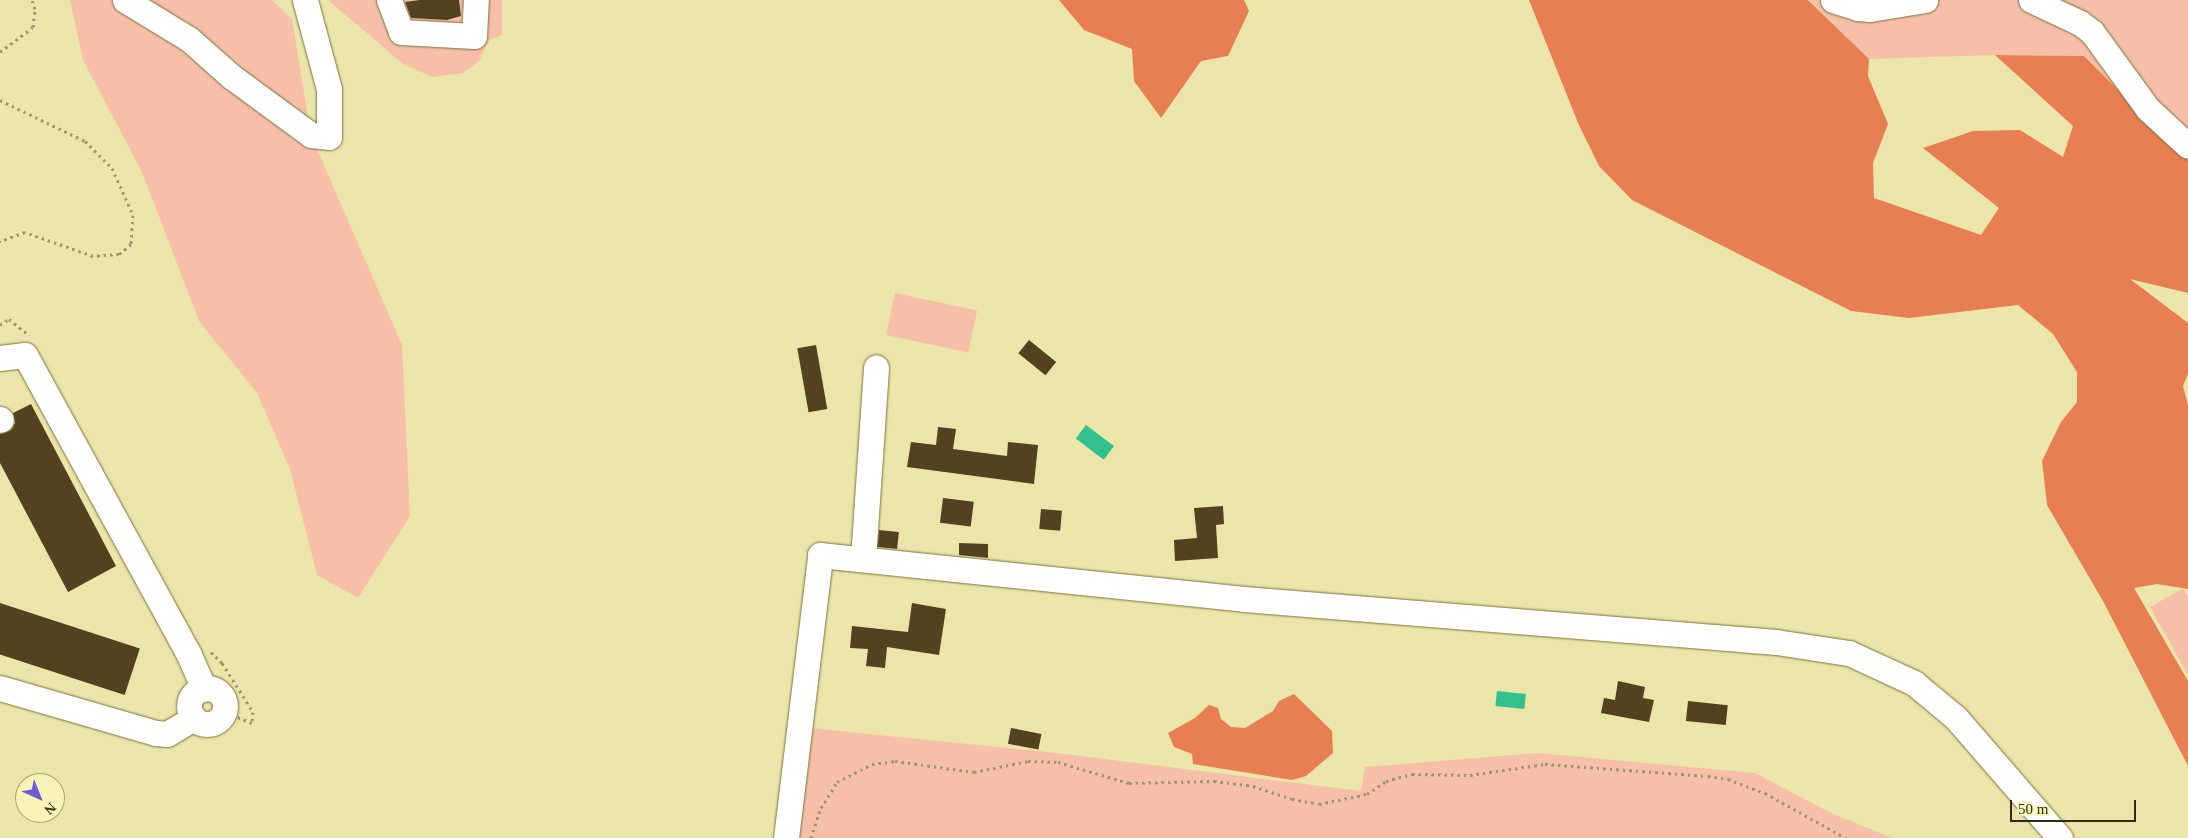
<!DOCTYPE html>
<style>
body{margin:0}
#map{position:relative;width:2188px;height:838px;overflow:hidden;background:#ebe5aa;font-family:Georgia,serif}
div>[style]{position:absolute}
.green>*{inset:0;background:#f7bfa8;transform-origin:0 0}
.forest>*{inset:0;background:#e77f52}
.water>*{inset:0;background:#30c18d;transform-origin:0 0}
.building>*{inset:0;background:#53421f;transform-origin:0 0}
.path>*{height:3px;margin-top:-1.5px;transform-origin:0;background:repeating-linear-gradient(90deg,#9d986c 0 2.5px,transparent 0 6.5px)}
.roads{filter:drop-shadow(0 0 1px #79733b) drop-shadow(0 0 1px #79733b)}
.minor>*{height:25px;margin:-12.5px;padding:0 12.5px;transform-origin:12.5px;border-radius:12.5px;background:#fff}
.minor>.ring{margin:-12.5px;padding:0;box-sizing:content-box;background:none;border:25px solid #fff;border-radius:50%}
span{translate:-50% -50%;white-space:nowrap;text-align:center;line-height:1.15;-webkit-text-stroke:5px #f8f3b6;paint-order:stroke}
.north{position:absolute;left:15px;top:773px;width:50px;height:50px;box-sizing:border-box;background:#f8f3b6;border:1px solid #a7a375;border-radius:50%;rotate:136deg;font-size:14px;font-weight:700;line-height:20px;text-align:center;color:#2d2b13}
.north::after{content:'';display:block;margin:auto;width:18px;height:22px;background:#6b5fd9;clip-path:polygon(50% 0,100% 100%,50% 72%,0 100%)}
.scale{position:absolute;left:2010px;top:800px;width:126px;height:22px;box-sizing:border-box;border:2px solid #2d2b13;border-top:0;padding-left:6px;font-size:15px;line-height:18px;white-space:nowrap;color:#2d2b13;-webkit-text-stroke:4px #f8f3b6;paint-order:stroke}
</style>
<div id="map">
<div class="green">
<i style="clip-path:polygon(70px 0,272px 0,292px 19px,311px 135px,402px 345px,410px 516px,358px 598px,317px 575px,290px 469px,257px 393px,199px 321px,142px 172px,83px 60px)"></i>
<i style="clip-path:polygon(328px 0,502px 0,502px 35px,489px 40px,479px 61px,463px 73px,432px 77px,402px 63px)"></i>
<i style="clip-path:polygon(1809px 0,2188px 0,2188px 160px,2084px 56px,1995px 55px,1869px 59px)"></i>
<i style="left:895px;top:293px;width:84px;height:43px;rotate:12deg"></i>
<i style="clip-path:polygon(2183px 588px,2188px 597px,2188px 675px,2150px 607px)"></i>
<i style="clip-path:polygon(809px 728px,1057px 753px,1361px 791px,1365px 767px,1537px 753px,1755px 773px,1831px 813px,1892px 838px,794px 838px)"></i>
</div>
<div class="forest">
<i style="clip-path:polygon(1059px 0,1244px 0,1249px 11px,1228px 56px,1201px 61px,1161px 118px,1134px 81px,1132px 49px,1084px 30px)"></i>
<i style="clip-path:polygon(1529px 0,1808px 0,1869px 59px,1868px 76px,1888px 124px,1873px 163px,1874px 198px,1981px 235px,1999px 208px,1923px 148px,1973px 131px,2020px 130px,2063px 157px,2073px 126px,1995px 55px,2084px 56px,2188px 160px,2188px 293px,2130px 279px,2188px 323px,2188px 374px,2183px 386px,2188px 405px,2188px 589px,2157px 584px,2134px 588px,2188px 681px,2188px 766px,2103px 601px,2047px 505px,2042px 461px,2061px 422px,2077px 402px,2077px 372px,2053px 334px,2018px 305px,1909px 318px,1851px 311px,1632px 200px,1599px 166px,1578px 123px)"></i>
<i style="clip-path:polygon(1294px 694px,1332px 731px,1333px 753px,1306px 776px,1292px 780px,1193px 764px,1192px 754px,1174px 747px,1168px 733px,1195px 718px,1209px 705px,1218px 708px,1221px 719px,1231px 727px,1245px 728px,1273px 711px,1279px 701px)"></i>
</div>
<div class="water">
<i style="left:1086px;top:425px;width:35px;height:17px;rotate:37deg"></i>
<i style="left:1497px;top:691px;width:29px;height:15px;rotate:6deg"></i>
</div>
<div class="building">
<i style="clip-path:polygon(420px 0,459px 0,461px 16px,447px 20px,411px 18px,405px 2px)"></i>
<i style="left:1029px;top:340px;width:35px;height:17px;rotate:39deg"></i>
<i style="left:816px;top:345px;width:65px;height:19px;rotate:80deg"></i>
<i style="clip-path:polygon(31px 404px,116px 566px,68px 592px,0 463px,0 434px,11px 430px,15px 423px,13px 413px)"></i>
<i style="clip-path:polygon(938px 427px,956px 429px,953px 449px,1007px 456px,1008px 442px,1038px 445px,1034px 484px,907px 467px,911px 442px,936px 445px)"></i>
<i style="left:943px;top:498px;width:31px;height:25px;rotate:7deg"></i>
<i style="clip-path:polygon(1223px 506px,1224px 524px,1216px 525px,1218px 558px,1175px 561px,1174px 540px,1197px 538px,1194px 508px)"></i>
<i style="left:1041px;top:509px;width:21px;height:20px;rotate:5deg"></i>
<i style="left:879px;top:530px;width:20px;height:17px;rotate:6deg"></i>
<i style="clip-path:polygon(959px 543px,988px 544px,988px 558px,959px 555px)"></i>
<i style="left:0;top:603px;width:147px;height:49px;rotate:18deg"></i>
<i style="clip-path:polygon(912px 603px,946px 609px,939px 655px,887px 647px,885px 668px,866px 666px,868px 649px,850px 648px,852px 626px,908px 632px)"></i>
<i style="clip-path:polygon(1618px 681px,1645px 687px,1643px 698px,1654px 700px,1649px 722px,1601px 713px,1604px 698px,1615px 700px)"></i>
<i style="left:1688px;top:701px;width:40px;height:20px;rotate:6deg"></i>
<i style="left:1011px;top:728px;width:31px;height:16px;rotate:11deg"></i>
</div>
<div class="path">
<i style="left:0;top:52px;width:41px;rotate:-37.1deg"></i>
<i style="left:33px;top:27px;width:18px;rotate:-84deg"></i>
<i style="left:35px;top:9px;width:9px;rotate:-108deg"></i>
<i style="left:0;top:100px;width:94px;rotate:25.8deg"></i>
<i style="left:85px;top:141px;width:38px;rotate:45deg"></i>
<i style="left:112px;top:168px;width:51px;rotate:65.9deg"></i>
<i style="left:133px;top:215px;width:29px;rotate:94deg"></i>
<i style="left:131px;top:244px;width:16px;rotate:140deg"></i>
<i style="left:119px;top:254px;width:26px;rotate:176deg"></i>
<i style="left:93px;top:256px;width:72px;rotate:-160.6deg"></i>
<i style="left:25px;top:232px;width:27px;rotate:160deg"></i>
<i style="left:0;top:325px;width:11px;rotate:-34deg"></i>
<i style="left:9px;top:319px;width:26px;rotate:39deg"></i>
<i style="left:211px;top:652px;width:16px;rotate:45deg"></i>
<i style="left:222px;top:663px;width:58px;rotate:57.7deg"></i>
<i style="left:253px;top:712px;width:11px;rotate:95deg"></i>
<i style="left:252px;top:723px;width:30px;rotate:-157deg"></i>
<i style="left:811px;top:838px;width:32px;rotate:-72deg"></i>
<i style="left:821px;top:808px;width:31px;rotate:-58deg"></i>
<i style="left:837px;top:782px;width:39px;rotate:-27deg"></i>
<i style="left:872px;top:764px;width:23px;rotate:-7deg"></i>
<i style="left:895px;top:761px;width:80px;rotate:7.9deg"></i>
<i style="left:974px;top:772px;width:55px;rotate:-11.5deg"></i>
<i style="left:1028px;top:761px;width:30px;rotate:2deg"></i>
<i style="left:1058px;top:762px;width:74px;rotate:16.5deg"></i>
<i style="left:1129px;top:783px;width:85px;rotate:-1.3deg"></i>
<i style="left:1214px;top:781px;width:39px;rotate:7deg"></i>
<i style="left:1253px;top:786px;width:41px;rotate:18.4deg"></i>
<i style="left:1292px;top:799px;width:27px;rotate:10deg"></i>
<i style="left:1319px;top:804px;width:49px;rotate:-11.8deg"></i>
<i style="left:1367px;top:794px;width:23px;rotate:-34deg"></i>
<i style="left:1386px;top:781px;width:27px;rotate:-15deg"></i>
<i style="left:1412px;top:774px;width:58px;rotate:1deg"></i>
<i style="left:1470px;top:775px;width:76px;rotate:-8.3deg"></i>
<i style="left:1545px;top:764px;width:163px;rotate:4.2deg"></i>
<i style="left:1708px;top:776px;width:20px;rotate:9deg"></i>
<i style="left:1728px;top:779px;width:40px;rotate:21deg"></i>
<i style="left:1765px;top:793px;width:93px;rotate:29.1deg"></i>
</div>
<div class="roads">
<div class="minor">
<i style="left:125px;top:0;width:75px;rotate:31.4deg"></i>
<i style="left:189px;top:39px;width:57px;rotate:41.5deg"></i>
<i style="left:232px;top:77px;width:98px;rotate:36.3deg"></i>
<i style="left:311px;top:135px;width:18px;rotate:6deg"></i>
<i style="left:329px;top:137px;width:48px;rotate:-90deg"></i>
<i style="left:329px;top:89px;width:92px;rotate:-105.1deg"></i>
<i style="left:389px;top:0;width:34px;rotate:69deg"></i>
<i style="left:401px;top:32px;width:73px;rotate:3.1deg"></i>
<i style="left:474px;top:36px;width:36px;rotate:-87deg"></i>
<i style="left:1833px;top:0;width:25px;rotate:18deg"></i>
<i style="left:1857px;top:8px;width:13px;rotate:4deg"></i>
<i style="left:1870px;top:9px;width:56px;rotate:-9.3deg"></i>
<i style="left:2031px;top:0;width:54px;rotate:25.1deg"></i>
<i style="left:2080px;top:23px;width:15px;rotate:37deg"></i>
<i style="left:2092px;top:32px;width:95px;rotate:54deg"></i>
<i style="left:2148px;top:109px;width:54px;rotate:42.8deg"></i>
<i style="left:0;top:358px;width:25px;rotate:-7deg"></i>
<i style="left:25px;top:355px;width:342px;rotate:61.3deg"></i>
<i style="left:189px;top:655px;width:37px;rotate:66deg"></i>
<i style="left:0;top:419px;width:1px;rotate:45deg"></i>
<i style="left:863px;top:559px;width:192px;rotate:-86.1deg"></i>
<i style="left:0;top:688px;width:162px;rotate:16.1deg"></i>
<i style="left:156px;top:733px;width:11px;rotate:5deg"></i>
<i style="left:167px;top:734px;width:31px;rotate:-31deg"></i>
<i class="ring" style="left:189px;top:688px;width:11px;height:11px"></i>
<i style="left:786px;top:838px;width:285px;rotate:-83.1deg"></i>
<i style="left:820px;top:555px;width:426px;rotate:5.9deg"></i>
<i style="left:1244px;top:599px;width:534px;rotate:4.62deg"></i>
<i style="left:1776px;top:642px;width:74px;rotate:8.6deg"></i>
<i style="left:1849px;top:653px;width:72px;rotate:24.8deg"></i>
<i style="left:1914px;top:683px;width:55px;rotate:39.8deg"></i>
<i style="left:1956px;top:718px;width:159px;rotate:49.1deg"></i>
</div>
</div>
<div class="north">N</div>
<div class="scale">50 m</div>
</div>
